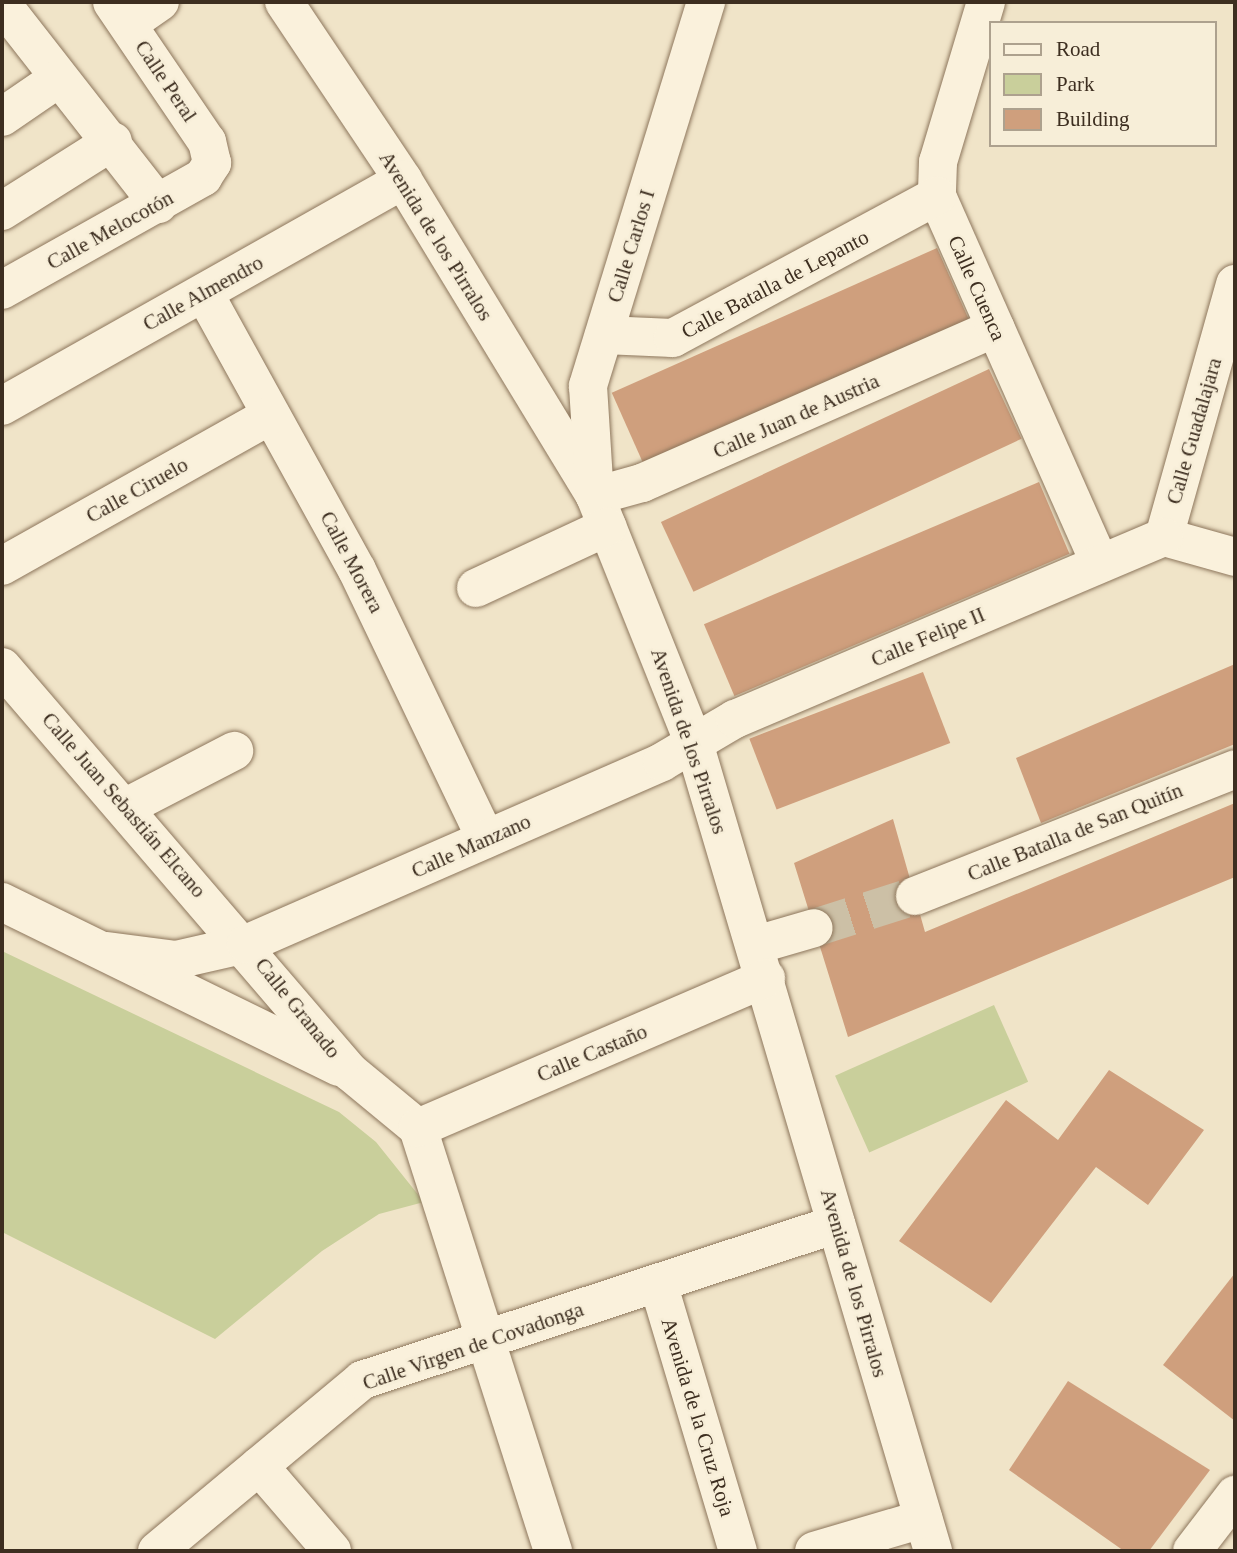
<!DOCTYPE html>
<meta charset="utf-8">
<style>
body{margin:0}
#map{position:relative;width:1237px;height:1553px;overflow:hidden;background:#f0e4c8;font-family:Georgia,serif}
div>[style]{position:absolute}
.green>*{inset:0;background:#c9cf9b;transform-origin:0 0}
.building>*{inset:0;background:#cf9f7d;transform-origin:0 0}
.minor-tunnel>*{height:38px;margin-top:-19px;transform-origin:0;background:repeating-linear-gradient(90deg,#ccc0a6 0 38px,transparent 0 57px)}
.roads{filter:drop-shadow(0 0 2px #8d765c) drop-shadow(0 0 2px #8d765c)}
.minor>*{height:38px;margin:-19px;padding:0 19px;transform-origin:19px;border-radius:19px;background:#faf1dc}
span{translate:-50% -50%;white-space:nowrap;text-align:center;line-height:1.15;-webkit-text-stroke:5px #f7eed8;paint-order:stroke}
.street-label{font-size:21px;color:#3d2e20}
.frame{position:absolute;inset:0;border:4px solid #3d2e20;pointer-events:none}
.legend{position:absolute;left:989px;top:21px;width:228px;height:126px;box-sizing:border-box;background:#f7eed8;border:2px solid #ada18e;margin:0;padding:9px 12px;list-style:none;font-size:21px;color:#3d2e20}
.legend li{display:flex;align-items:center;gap:14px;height:35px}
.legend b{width:35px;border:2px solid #ada18e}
</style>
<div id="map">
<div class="green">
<i style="clip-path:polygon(2px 951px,339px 1112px,376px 1142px,424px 1202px,379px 1214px,322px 1251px,215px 1339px,2px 1232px)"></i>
<i style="left:994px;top:1005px;width:84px;height:174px;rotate:66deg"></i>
</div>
<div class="building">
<i style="left:937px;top:248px;width:78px;height:356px;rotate:66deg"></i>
<i style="left:989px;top:369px;width:77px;height:362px;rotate:65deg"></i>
<i style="left:1039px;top:482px;width:78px;height:364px;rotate:67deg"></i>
<i style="clip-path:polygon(1235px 664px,1235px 744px,1041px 823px,1016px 758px)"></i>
<i style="left:923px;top:672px;width:76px;height:186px;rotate:69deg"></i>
<i style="clip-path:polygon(1235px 803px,1235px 877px,848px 1037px,794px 863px,893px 819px,925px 932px)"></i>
<i style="clip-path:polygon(1109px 1070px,1204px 1130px,1148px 1205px,1096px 1167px,991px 1303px,899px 1241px,1006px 1100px,1058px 1140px)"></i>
<i style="clip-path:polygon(1235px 1273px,1235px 1421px,1163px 1365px)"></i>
<i style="clip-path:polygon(1068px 1381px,1210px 1470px,1149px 1551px,1124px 1551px,1009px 1470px)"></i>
</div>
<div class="minor-tunnel">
<i style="left:814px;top:928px;width:106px;rotate:-17.6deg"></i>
</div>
<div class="roads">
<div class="minor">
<i style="left:284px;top:2px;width:214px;rotate:56.2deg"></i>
<i style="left:403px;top:180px;width:370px;rotate:58.7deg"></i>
<i style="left:595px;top:496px;width:266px;rotate:68.2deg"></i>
<i style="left:694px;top:743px;width:843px;rotate:73.52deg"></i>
<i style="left:706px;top:2px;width:402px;rotate:107.1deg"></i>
<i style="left:588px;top:386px;width:110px;rotate:86.4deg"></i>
<i style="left:595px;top:496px;width:49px;rotate:-15.5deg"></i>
<i style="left:642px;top:483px;width:386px;rotate:-23.7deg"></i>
<i style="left:986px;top:2px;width:167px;rotate:106.7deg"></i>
<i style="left:938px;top:162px;width:34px;rotate:92deg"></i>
<i style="left:937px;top:196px;width:402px;rotate:66.1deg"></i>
<i style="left:2px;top:4px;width:254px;rotate:52deg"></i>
<i style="left:128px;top:24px;width:39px;rotate:-35deg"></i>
<i style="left:2px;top:117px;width:65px;rotate:-34.4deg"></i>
<i style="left:2px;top:211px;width:131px;rotate:-32.2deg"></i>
<i style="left:2px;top:290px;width:231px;rotate:-29.3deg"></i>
<i style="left:203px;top:177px;width:17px;rotate:-57deg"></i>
<i style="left:212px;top:163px;width:22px;rotate:-103deg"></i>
<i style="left:207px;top:142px;width:169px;rotate:-124.2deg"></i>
<i style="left:204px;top:293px;width:316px;rotate:61.1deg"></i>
<i style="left:357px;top:570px;width:298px;rotate:64.4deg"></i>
<i style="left:604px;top:335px;width:69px;rotate:2.5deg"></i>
<i style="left:673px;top:338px;width:300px;rotate:-28.3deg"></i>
<i style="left:2px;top:406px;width:460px;rotate:-29.4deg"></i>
<i style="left:1164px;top:537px;width:263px;rotate:-74.3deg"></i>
<i style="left:1164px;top:537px;width:74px;rotate:15.7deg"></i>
<i style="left:2px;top:566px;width:308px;rotate:-29.3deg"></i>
<i style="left:476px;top:588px;width:145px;rotate:-25deg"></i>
<i style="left:2px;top:667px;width:534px;rotate:49.33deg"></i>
<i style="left:350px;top:1072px;width:88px;rotate:39.5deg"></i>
<i style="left:126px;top:807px;width:122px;rotate:-27.4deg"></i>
<i style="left:915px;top:896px;width:344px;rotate:-21.6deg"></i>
<i style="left:2px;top:902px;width:375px;rotate:26.1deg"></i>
<i style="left:756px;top:945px;width:60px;rotate:-16.3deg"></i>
<i style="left:107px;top:951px;width:70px;rotate:7.4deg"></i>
<i style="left:176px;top:960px;width:72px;rotate:-12.9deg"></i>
<i style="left:246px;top:944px;width:454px;rotate:-23.6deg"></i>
<i style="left:662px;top:762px;width:85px;rotate:-30.5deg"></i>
<i style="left:735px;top:719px;width:466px;rotate:-23deg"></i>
<i style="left:418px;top:1128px;width:444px;rotate:72.3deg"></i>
<i style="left:418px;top:1128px;width:379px;rotate:-23.3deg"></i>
<i style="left:658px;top:1283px;width:280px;rotate:73.4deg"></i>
<i style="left:259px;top:1466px;width:112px;rotate:49.3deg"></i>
<i style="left:157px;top:1551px;width:267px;rotate:-39.8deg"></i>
<i style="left:362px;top:1380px;width:499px;rotate:-18.2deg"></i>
<i style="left:814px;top:1551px;width:114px;rotate:-16.4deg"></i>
<i style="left:1192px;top:1551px;width:71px;rotate:-52.5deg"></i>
</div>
</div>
<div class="street-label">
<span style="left:166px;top:81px;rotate:56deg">Calle Peral</span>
<span style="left:110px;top:230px;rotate:-29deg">Calle Melocotón</span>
<span style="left:436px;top:236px;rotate:58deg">Avenida de los Pirralos</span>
<span style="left:631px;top:246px;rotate:-73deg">Calle Carlos I</span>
<span style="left:775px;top:284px;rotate:-28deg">Calle Batalla de Lepanto</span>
<span style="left:977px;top:288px;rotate:66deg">Calle Cuenca</span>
<span style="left:203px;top:293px;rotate:-29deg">Calle Almendro</span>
<span style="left:796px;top:416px;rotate:-24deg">Calle Juan de Austria</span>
<span style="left:1194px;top:431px;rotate:-74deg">Calle Guadalajara</span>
<span style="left:137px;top:490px;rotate:-29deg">Calle Ciruelo</span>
<span style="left:352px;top:562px;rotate:62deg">Calle Morera</span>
<span style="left:928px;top:637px;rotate:-23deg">Calle Felipe II</span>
<span style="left:689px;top:741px;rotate:71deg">Avenida de los Pirralos</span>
<span style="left:124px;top:805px;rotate:49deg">Calle Juan Sebastián Elcano</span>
<span style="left:1075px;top:832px;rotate:-22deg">Calle Batalla de San Quitín</span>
<span style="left:471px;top:846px;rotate:-24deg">Calle Manzano</span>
<span style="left:298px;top:1008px;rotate:51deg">Calle Granado</span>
<span style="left:592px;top:1053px;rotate:-23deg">Calle Castaño</span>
<span style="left:854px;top:1283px;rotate:74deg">Avenida de los Pirralos</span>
<span style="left:473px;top:1346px;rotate:-19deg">Calle Virgen de Covadonga</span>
<span style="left:698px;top:1417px;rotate:73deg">Avenida de la Cruz Roja</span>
</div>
<div class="frame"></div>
<ul class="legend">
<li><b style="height:9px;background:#faf1dc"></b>Road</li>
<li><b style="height:19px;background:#c9cf9b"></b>Park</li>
<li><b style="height:19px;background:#cf9f7d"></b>Building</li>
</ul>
</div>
